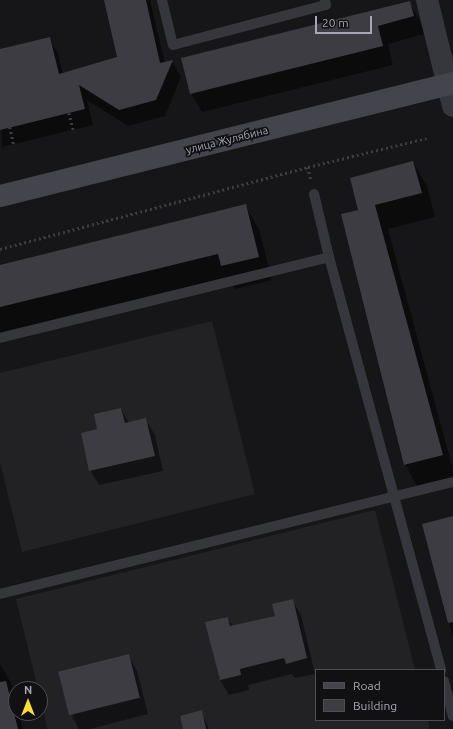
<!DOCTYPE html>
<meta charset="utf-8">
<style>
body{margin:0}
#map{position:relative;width:453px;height:729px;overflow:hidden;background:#161517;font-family:Ubuntu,sans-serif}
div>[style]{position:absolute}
.built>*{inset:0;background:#222124}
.shadow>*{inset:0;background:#0007}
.building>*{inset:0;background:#3d3c42;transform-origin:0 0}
.path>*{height:2.5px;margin-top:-1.25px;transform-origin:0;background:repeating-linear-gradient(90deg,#3c3c44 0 2px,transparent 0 5px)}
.service>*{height:10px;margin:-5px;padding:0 5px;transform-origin:5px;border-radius:5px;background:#36363d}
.tertiary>*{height:22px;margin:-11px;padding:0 11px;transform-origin:11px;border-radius:11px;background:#36363d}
.secondary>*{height:22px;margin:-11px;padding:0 11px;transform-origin:11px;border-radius:11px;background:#44444d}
span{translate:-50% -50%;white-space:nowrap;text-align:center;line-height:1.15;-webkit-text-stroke:3.5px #111012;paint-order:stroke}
.street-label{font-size:11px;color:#a6a8b8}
.legend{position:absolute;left:315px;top:669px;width:130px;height:52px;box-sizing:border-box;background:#111012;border:1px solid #4d4d54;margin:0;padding:5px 7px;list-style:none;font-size:12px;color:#a6a8b8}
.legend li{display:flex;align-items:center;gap:8px;height:20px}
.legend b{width:20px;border:1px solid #4d4d54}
.north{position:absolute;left:8px;top:681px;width:40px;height:40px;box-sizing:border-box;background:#111012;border:1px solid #4d4d54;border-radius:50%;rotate:0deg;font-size:11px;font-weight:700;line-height:16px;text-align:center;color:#a6a8b8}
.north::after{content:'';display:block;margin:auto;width:14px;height:18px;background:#fde027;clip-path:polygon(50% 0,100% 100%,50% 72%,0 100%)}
.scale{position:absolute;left:315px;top:16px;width:57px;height:18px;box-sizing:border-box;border:2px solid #a6a8b8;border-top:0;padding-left:5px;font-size:12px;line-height:14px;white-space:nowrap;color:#a6a8b8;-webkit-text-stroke:3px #111012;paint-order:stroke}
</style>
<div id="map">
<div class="built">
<i style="clip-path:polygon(212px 321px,255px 494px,22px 552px,0 462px,0 373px)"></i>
<i style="clip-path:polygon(375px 510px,415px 670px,316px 670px,316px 720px,428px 720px,430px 729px,47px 729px,40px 689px,38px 689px,16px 599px)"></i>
</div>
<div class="shadow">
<i style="clip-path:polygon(105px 0,150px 0,165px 63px,172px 61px,181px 77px,165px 116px,128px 126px,87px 100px,93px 125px,2px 147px,0 50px,49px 38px,58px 54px,63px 73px,118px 58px)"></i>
<i style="clip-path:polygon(409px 2px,420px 21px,424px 34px,388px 44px,393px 65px,202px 112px,191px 93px)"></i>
<i style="clip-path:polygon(413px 162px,427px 186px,435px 217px,388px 229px,453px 470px,453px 479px,418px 488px,405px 464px,359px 211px)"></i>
<i style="clip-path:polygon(245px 206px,259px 229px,272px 280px,235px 289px,229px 278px,0 334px,0 266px)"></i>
<i style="clip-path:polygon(121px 409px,129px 423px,146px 420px,155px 435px,163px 471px,99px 485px,90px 470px)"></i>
<i style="clip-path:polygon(453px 517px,453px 639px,423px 524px)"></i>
<i style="clip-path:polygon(292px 600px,301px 615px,315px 674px,295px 678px,292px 674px,248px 685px,249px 690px,229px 695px,220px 680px,228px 618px,233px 627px,276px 616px)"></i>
<i style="clip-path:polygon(128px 655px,137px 671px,148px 714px,90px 729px,79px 729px,72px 716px)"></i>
<i style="clip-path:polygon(0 664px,11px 683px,16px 713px,19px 713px,23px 729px,0 729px)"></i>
<i style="clip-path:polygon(201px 711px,209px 729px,184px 729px)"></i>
</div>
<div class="building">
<i style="clip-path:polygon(104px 0,146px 0,160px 63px,173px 60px,156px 100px,119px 110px,79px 85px,85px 109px,0 130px,0 49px,50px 37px,59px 74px,117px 57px)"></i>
<i style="clip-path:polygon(410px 1px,414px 16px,378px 26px,383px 46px,190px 94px,181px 58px)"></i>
<i style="clip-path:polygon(413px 161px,422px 193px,375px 205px,443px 455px,404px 465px,341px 214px,358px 210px,350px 178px)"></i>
<i style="clip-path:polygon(246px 204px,259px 257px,221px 266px,218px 254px,0 307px,0 265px)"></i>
<i style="clip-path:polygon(121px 408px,125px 423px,146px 418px,155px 456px,89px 471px,81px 433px,97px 429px,94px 414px)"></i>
<i style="clip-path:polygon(453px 516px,453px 622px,448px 623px,422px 524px)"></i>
<i style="clip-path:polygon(293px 599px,307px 658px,286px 664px,284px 658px,240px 669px,241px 675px,220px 680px,205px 622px,228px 617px,230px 626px,275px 616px,272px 604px)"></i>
<i style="left:129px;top:654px;width:45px;height:73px;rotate:76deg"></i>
<i style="clip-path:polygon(6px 681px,18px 729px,0 729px,0 682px)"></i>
<i style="clip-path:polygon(202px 710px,206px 729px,183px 729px,180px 716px)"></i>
</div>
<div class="path">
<i style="left:69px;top:113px;width:20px;rotate:75deg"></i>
<i style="left:10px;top:127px;width:19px;rotate:78deg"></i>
<i style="left:308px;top:167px;width:13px;rotate:77deg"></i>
<i style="left:0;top:249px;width:319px;rotate:-14.9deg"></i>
<i style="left:308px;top:167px;width:122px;rotate:-13.7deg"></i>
</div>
<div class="service">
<i style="left:162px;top:0;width:46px;rotate:76.3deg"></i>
<i style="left:173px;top:45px;width:158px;rotate:-14.7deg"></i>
<i style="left:326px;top:5px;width:5px;rotate:-101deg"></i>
<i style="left:314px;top:194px;width:65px;rotate:76.6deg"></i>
<i style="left:0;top:338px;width:339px;rotate:-13.8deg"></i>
<i style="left:329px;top:257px;width:428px;rotate:74.8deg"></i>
<i style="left:0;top:594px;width:467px;rotate:-13.9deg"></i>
<i style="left:444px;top:681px;width:36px;rotate:76deg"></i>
</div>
<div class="tertiary">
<i style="left:427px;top:0;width:109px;rotate:76.2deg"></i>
</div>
<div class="secondary">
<i style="left:0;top:196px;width:467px;rotate:-14deg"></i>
</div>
<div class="street-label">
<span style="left:227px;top:140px;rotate:-14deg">улица Жулябина</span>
</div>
<ul class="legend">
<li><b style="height:5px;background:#44444d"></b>Road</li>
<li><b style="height:11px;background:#3d3c42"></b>Building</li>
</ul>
<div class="north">N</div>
<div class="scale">20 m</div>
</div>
